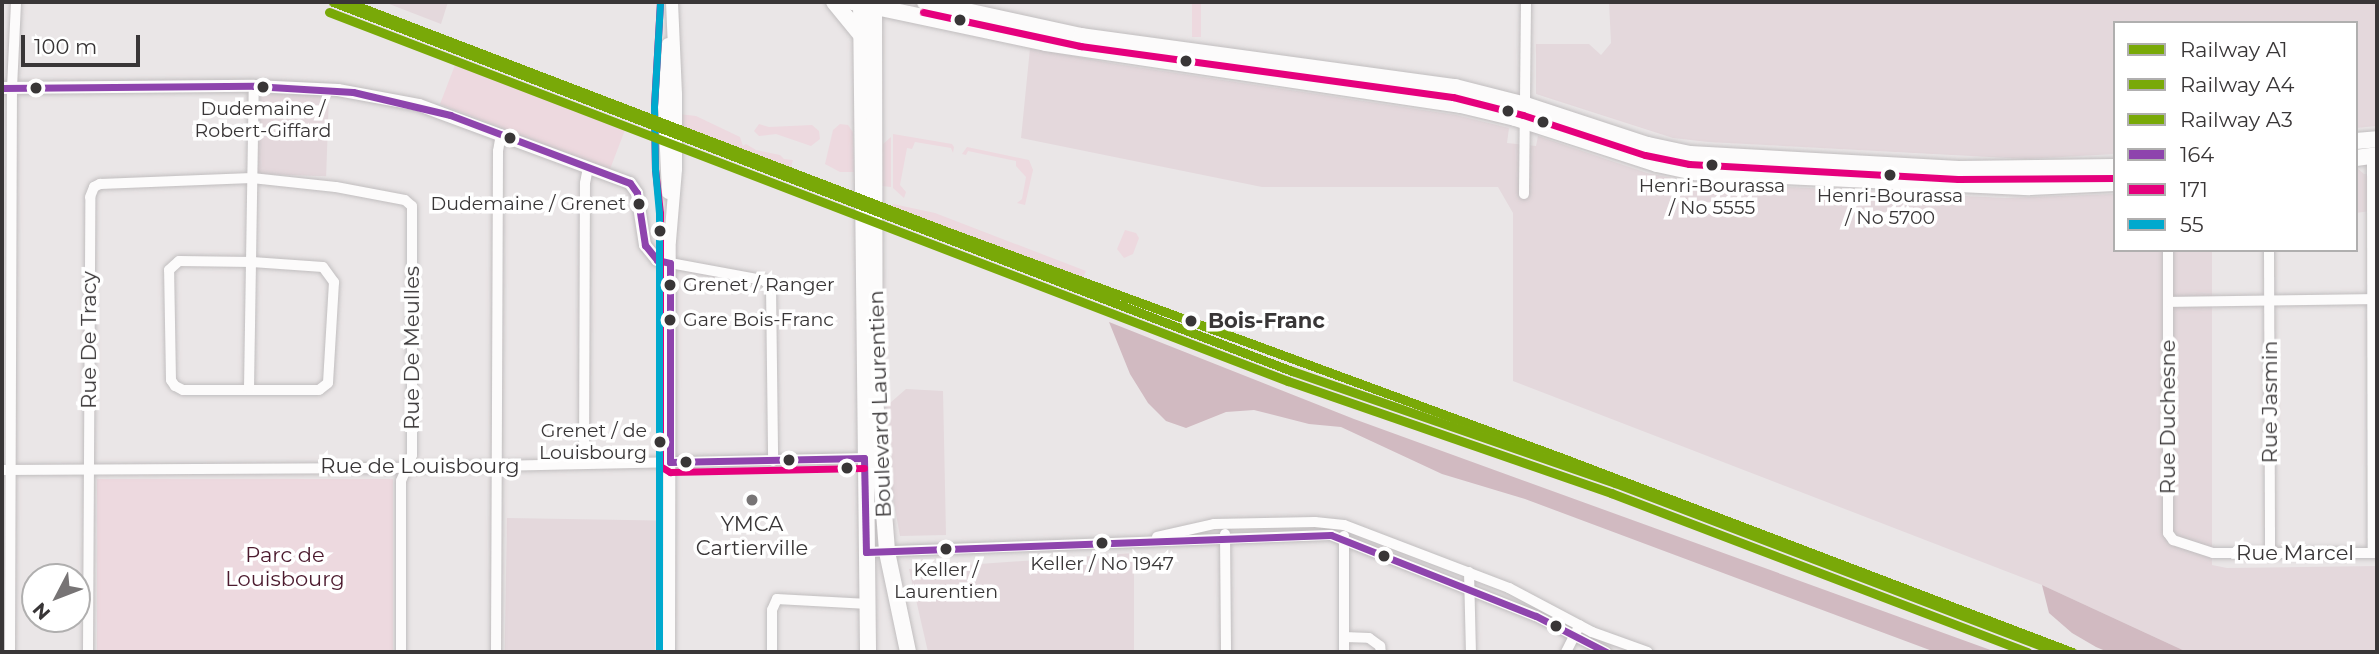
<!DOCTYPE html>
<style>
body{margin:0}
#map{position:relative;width:2379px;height:654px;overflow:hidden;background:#eae6e7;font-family:Montserrat,sans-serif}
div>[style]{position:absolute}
.built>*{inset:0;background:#e4d8dc;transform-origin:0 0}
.green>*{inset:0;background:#edd9df;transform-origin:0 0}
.forest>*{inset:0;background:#d1bac1}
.roads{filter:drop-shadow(0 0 2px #c1bebf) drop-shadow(0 0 2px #c1bebf)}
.minor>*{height:10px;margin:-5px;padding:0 5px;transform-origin:5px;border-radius:5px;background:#fcfbfb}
.tertiary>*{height:12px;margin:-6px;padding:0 6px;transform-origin:6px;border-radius:6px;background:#fcfbfb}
.primary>*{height:16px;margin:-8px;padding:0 8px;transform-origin:8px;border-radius:8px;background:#fcfbfb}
.bus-1>*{height:7px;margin:-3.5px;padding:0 3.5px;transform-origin:3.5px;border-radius:3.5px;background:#8e44ad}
.bus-2>*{height:7px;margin:-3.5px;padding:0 3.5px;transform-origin:3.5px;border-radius:3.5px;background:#e5007d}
.bus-3>*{height:7px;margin:-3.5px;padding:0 3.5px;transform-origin:3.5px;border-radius:3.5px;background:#00a9ce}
.rail-1>*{height:9px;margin:-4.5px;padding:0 4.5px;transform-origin:4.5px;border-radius:4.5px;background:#79a908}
.rail-2>*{height:9px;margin:-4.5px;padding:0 4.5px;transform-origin:4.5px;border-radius:4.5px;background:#79a908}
.rail-3>*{height:9px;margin:-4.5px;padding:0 4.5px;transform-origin:4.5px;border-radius:4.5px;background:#79a908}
.dots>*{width:19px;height:19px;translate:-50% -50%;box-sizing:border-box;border:4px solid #fff;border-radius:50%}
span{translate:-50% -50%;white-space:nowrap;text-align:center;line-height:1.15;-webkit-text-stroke:7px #fff;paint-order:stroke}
.bus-label{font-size:19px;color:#393637}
.right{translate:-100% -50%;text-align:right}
.left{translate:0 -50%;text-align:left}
.stop-label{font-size:21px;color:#393637;font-weight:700}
.street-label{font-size:21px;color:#393637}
.poi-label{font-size:21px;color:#393637}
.park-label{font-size:21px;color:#4c1a2e}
.frame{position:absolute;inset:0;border:4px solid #393637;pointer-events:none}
.legend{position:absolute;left:2113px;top:21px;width:245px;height:231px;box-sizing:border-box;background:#fff;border:2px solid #b0afaf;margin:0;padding:9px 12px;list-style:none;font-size:21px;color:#393637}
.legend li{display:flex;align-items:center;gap:14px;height:35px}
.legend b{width:35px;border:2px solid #b0afaf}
.north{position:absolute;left:21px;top:563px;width:70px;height:70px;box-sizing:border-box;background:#fff;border:2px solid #b0afaf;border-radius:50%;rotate:228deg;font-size:19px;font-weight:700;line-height:28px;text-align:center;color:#393637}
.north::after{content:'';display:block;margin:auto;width:24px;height:32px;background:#777475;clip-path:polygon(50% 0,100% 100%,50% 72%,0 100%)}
.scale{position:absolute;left:21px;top:35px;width:119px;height:32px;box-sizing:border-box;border:4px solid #393637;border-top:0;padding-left:9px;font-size:21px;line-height:24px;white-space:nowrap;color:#393637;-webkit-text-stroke:5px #fff;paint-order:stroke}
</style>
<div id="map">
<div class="built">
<i style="clip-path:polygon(384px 2px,448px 2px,441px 24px)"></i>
<i style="clip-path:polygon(2377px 2px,2377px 126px,2356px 128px,2356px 23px,2115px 23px,2115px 154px,2027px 159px,1708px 142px,1673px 138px,1536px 94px,1536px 44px,1589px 44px,1601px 55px,1611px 43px,1609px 3px)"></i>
<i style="clip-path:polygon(1030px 48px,1116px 64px,1456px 115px,1509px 128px,1507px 143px,1536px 146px,1538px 136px,1647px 173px,1691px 182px,2005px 198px,2115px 194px,2115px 250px,2212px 250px,2212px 565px,2227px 568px,2377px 566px,2377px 652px,2187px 652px,2042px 585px,1513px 381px,1513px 213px,1498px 187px,1262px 187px,1021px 138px)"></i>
<i style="left:260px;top:93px;width:69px;height:81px;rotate:2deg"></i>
<i style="clip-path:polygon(2357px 168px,2364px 174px,2377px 174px,2377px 210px,2356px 213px)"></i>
<i style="clip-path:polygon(906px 389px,943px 391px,946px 535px,900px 536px,886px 460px,882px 410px)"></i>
<i style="left:507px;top:518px;width:150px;height:134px;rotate:1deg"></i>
<i style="clip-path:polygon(1134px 553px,1134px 652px,928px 652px,909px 569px)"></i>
</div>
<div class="green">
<i style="left:1192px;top:2px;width:9px;height:35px"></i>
<i style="left:455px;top:65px;width:182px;height:42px;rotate:21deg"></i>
<i style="clip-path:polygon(679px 114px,696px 116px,740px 137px,743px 146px,746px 144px,756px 150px,780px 155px,784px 159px,793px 160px,791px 167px,811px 177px,679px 127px)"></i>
<i style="clip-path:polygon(759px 124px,769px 127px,812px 125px,819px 131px,820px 139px,811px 146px,776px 134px,759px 136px,754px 131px)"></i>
<i style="clip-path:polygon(840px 124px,848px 125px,853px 132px,854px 172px,840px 172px,825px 164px,833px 130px)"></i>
<i style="clip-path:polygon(893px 134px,952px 144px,954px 147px,953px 153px,951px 148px,915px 142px,912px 149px,907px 148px,900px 185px,906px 192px,904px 198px,893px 188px)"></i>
<i style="clip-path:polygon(891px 137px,891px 187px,882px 186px,881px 146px)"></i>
<i style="clip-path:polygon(967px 147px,1029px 160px,1033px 170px,1025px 205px,1017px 203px,1022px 199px,1026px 177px,1016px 166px,1016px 161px,968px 151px,966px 155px,962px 154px)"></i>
<i style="clip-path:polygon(893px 204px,935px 213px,1086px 271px,1083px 278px,891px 209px)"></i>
<i style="clip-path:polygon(1125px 230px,1136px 233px,1139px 238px,1133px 254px,1124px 258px,1117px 249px)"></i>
<i style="left:393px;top:479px;width:173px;height:296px;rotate:90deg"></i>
</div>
<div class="forest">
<i style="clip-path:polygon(1109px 322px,1354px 419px,1996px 652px,1935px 652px,1525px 499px,1442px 474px,1341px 427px,1309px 424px,1254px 410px,1226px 412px,1186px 428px,1166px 421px,1148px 403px,1130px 374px)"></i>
<i style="clip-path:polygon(2042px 585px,2187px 652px,2108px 652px,2096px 647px,2072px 633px,2049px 613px)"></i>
</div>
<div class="roads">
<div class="minor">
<i style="left:2372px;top:156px;width:397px;rotate:89.9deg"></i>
<i style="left:1524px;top:194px;width:192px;rotate:-89.4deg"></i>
<i style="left:2168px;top:250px;width:283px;rotate:90deg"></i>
<i style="left:2168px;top:533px;width:9px;rotate:54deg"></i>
<i style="left:2173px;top:540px;width:42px;rotate:18deg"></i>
<i style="left:2213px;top:553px;width:164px"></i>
<i style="left:2269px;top:250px;width:303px;rotate:89.8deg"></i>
<i style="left:179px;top:261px;width:73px;rotate:0.8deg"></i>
<i style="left:252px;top:262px;width:71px;rotate:4deg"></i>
<i style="left:323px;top:267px;width:19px;rotate:54deg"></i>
<i style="left:334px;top:282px;width:101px;rotate:93.4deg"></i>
<i style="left:328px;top:383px;width:11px;rotate:142deg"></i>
<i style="left:319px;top:390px;width:136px;rotate:180deg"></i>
<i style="left:183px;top:390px;width:9px;rotate:-153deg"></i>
<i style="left:175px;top:386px;width:7px;rotate:-124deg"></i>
<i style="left:171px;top:380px;width:110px;rotate:-91deg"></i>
<i style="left:169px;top:270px;width:13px;rotate:-42deg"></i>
<i style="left:670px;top:263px;width:95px;rotate:10.4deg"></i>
<i style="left:763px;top:280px;width:10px;rotate:37deg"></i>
<i style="left:771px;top:286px;width:175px;rotate:89.3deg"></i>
<i style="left:2168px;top:302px;width:206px;rotate:-0.8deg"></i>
<i style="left:249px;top:389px;width:303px;rotate:-89.1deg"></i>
<i style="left:584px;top:464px;width:281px;rotate:-89.8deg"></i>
<i style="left:585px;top:183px;width:16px;rotate:-79deg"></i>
<i style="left:2px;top:470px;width:391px;rotate:-0.3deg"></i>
<i style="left:393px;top:468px;width:476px;rotate:-1.2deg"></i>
<i style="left:1225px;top:534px;width:118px;rotate:89.5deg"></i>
<i style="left:1344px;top:536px;width:116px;rotate:90deg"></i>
<i style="left:1157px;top:537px;width:58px;rotate:-12.8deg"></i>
<i style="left:1214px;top:524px;width:101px;rotate:-1.1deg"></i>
<i style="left:1315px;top:522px;width:29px;rotate:6deg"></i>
<i style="left:1344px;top:525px;width:177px;rotate:20.9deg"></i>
<i style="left:1509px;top:588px;width:94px;rotate:27.9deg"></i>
<i style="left:1592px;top:632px;width:59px;rotate:19.7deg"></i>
<i style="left:866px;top:552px;width:465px;rotate:-2.1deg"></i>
<i style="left:1331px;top:535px;width:220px;rotate:21.6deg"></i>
<i style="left:1536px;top:616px;width:79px;rotate:27.2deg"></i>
<i style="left:1469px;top:572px;width:80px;rotate:88.6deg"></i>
<i style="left:1344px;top:637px;width:25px;rotate:2deg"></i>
<i style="left:1369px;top:638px;width:14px;rotate:36deg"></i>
<i style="left:1380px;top:646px;width:6px;rotate:81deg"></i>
<i style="left:10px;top:652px;width:564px;rotate:-89.8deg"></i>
<i style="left:12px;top:88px;width:86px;rotate:-87.3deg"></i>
<i style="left:88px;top:652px;width:455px;rotate:-89.7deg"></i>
<i style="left:90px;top:197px;width:11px;rotate:-68deg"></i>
<i style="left:94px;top:187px;width:7px;rotate:-27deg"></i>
<i style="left:100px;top:184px;width:152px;rotate:-2.3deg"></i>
<i style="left:252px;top:178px;width:84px;rotate:6.1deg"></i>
<i style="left:336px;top:187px;width:70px;rotate:10.7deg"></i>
<i style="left:405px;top:200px;width:9px;rotate:41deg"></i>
<i style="left:412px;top:206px;width:249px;rotate:90deg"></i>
<i style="left:412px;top:455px;width:28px;rotate:113deg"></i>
<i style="left:401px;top:481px;width:171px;rotate:90deg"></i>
<i style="left:496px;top:652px;width:501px;rotate:-89.77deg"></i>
<i style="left:498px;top:151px;width:17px;rotate:-80deg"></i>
<i style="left:772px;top:652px;width:42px;rotate:-90deg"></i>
<i style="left:772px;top:610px;width:12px;rotate:-66deg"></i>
<i style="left:777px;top:599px;width:91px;rotate:3.1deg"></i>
<i style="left:1566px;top:652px;width:30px;rotate:-63deg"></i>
</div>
<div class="tertiary">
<i style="left:668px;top:44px;width:63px;rotate:93.6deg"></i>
<i style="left:664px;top:107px;width:86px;rotate:87.3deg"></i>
<i style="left:2px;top:88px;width:252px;rotate:-0.5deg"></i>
<i style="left:254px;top:86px;width:84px;rotate:2.7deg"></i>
<i style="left:338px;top:90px;width:82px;rotate:10.5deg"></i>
<i style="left:419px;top:105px;width:225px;rotate:20.3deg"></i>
<i style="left:630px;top:183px;width:12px;rotate:55deg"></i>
<i style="left:637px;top:193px;width:53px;rotate:81.3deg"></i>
<i style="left:645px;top:245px;width:19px;rotate:51deg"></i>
<i style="left:657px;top:260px;width:13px;rotate:13deg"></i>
<i style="left:669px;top:652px;width:411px;rotate:-89.9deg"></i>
<i style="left:670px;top:241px;width:72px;rotate:-85.2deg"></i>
<i style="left:676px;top:169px;width:75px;rotate:-90deg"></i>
<i style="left:676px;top:94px;width:92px;rotate:-92.5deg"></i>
</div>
<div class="primary">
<i style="left:834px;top:2px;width:43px;rotate:50.7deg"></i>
<i style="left:852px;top:2px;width:198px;rotate:11.9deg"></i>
<i style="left:1046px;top:43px;width:420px;rotate:8.5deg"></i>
<i style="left:1461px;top:105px;width:56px;rotate:13.5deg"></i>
<i style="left:1515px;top:118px;width:149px;rotate:17.9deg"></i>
<i style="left:1657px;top:164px;width:40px;rotate:12deg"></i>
<i style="left:1696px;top:172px;width:334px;rotate:2.6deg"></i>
<i style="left:2030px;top:187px;width:85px;rotate:-2.7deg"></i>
<i style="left:861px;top:2px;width:650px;rotate:89.38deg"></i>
<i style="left:874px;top:2px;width:396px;rotate:89.9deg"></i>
<i style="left:875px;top:398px;width:154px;rotate:85.5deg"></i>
<i style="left:887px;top:552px;width:102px;rotate:78.1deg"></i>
<i style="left:925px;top:2px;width:160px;rotate:12.3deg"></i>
<i style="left:1081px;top:36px;width:377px;rotate:7.8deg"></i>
<i style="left:1455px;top:87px;width:73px;rotate:14.2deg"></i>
<i style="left:1526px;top:105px;width:128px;rotate:18.2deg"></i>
<i style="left:1648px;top:145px;width:43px;rotate:12.1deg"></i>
<i style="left:1690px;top:154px;width:269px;rotate:3.2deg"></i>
<i style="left:1959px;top:169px;width:156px;rotate:-0.7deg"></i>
<i style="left:2356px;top:141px;width:21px;rotate:-5deg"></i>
<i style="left:2356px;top:158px;width:21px;rotate:-8deg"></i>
</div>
</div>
<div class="bus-1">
<i style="left:2px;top:88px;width:252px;rotate:-0.5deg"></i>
<i style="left:254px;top:86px;width:99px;rotate:3.5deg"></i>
<i style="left:353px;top:92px;width:100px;rotate:13.3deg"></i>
<i style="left:450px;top:115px;width:192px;rotate:20.7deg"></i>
<i style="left:630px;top:183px;width:12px;rotate:55deg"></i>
<i style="left:637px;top:193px;width:53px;rotate:81.3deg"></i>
<i style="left:645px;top:245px;width:19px;rotate:51deg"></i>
<i style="left:657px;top:260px;width:13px;rotate:13deg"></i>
<i style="left:670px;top:263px;width:199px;rotate:90deg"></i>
<i style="left:670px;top:462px;width:194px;rotate:-1.2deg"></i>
<i style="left:864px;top:458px;width:94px;rotate:88.8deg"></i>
<i style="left:866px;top:552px;width:465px;rotate:-2.1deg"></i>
<i style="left:1331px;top:535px;width:220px;rotate:21.6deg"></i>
<i style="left:1536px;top:616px;width:79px;rotate:27.2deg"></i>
</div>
<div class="bus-2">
<i style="left:660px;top:2px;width:105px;rotate:93.3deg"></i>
<i style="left:654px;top:107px;width:62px;rotate:89.1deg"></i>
<i style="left:655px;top:169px;width:44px;rotate:83.5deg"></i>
<i style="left:660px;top:213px;width:253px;rotate:90deg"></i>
<i style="left:660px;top:466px;width:12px;rotate:31deg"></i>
<i style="left:670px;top:472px;width:194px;rotate:-1.2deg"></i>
<i style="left:923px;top:12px;width:161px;rotate:12.2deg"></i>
<i style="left:1080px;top:46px;width:376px;rotate:7.8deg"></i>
<i style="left:1453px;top:97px;width:72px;rotate:14.4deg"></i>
<i style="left:1523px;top:115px;width:128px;rotate:18.2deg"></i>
<i style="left:1645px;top:155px;width:45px;rotate:11.6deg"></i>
<i style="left:1689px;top:164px;width:269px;rotate:3.2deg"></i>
<i style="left:1958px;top:179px;width:157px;rotate:-0.4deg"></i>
</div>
<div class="bus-3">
<i style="left:659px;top:652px;width:439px;rotate:-90deg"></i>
<i style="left:659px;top:213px;width:44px;rotate:-95.2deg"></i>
<i style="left:655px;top:169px;width:62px;rotate:-90.9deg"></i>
<i style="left:654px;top:107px;width:105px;rotate:-86.7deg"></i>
</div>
<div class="rail-1">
<i style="left:347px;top:2px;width:638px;rotate:20.93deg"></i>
<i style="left:943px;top:230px;width:657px;rotate:20.2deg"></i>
<i style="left:1560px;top:457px;width:548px;rotate:20.85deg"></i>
</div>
<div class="rail-2">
<i style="left:333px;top:2px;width:1028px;rotate:21.05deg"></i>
<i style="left:1292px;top:371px;width:342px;rotate:19.1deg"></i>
<i style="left:1615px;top:483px;width:473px;rotate:20.9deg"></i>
</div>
<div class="rail-3">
<i style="left:329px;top:12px;width:1028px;rotate:21.05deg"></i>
<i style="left:1288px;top:381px;width:342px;rotate:19.1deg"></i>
<i style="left:1611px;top:493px;width:446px;rotate:20.9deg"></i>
</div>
<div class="dots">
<i style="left:960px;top:20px;background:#393637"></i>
<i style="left:1186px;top:61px;background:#393637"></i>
<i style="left:263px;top:87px;background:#393637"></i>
<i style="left:36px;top:88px;background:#393637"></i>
<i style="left:1508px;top:111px;background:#393637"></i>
<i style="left:1543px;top:122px;background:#393637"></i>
<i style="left:510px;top:138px;background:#393637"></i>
<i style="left:1712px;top:165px;background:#393637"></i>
<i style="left:1890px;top:175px;background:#393637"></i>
<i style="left:639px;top:204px;background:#393637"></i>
<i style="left:660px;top:231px;background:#393637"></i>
<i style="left:670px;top:285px;background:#393637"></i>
<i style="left:670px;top:320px;background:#393637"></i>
<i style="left:1191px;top:321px;background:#393637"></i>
<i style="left:660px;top:442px;background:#393637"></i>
<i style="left:789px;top:460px;background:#393637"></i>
<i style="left:686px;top:462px;background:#393637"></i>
<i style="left:847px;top:468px;background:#393637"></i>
<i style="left:752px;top:500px;background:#777475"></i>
<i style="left:1102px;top:543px;background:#393637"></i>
<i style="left:946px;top:549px;background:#393637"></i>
<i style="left:1384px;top:556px;background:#393637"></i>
<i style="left:1556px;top:626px;background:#393637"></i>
</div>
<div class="bus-label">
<span style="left:263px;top:120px">Dudemaine /<br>Robert-Giffard</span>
<span style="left:1712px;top:197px">Henri-Bourassa<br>/ No 5555</span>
<span style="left:1890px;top:207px">Henri-Bourassa<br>/ No 5700</span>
<span class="right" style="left:626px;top:204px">Dudemaine / Grenet</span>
<span class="left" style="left:683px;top:285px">Grenet / Ranger</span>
<span class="left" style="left:683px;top:320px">Gare Bois-Franc</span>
<span class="right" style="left:647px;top:442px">Grenet / de<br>Louisbourg</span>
<span style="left:1102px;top:564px">Keller / No 1947</span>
<span style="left:946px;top:581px">Keller /<br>Laurentien</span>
</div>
<div class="stop-label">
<span class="left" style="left:1208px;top:321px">Bois-Franc</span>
</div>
<div class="street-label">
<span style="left:89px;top:340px;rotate:-90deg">Rue De Tracy</span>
<span style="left:412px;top:348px;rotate:-90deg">Rue De Meulles</span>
<span style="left:2270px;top:402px;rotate:-90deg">Rue Jasmin</span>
<span style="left:880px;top:404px;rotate:-92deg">Boulevard Laurentien</span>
<span style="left:2168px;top:417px;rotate:-90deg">Rue Duchesne</span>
<span style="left:420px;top:466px">Rue de Louisbourg</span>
<span style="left:2295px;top:553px">Rue Marcel</span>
</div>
<div class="poi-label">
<span style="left:752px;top:536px">YMCA<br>Cartierville</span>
</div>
<div class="park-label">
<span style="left:285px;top:567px">Parc de<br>Louisbourg</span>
</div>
<div class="frame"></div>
<ul class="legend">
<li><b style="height:9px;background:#79a908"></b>Railway A1</li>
<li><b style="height:9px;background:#79a908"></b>Railway A4</li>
<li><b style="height:9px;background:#79a908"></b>Railway A3</li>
<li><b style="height:9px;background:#8e44ad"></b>164</li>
<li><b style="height:9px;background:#e5007d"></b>171</li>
<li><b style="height:9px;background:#00a9ce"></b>55</li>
</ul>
<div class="north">N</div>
<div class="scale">100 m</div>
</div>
